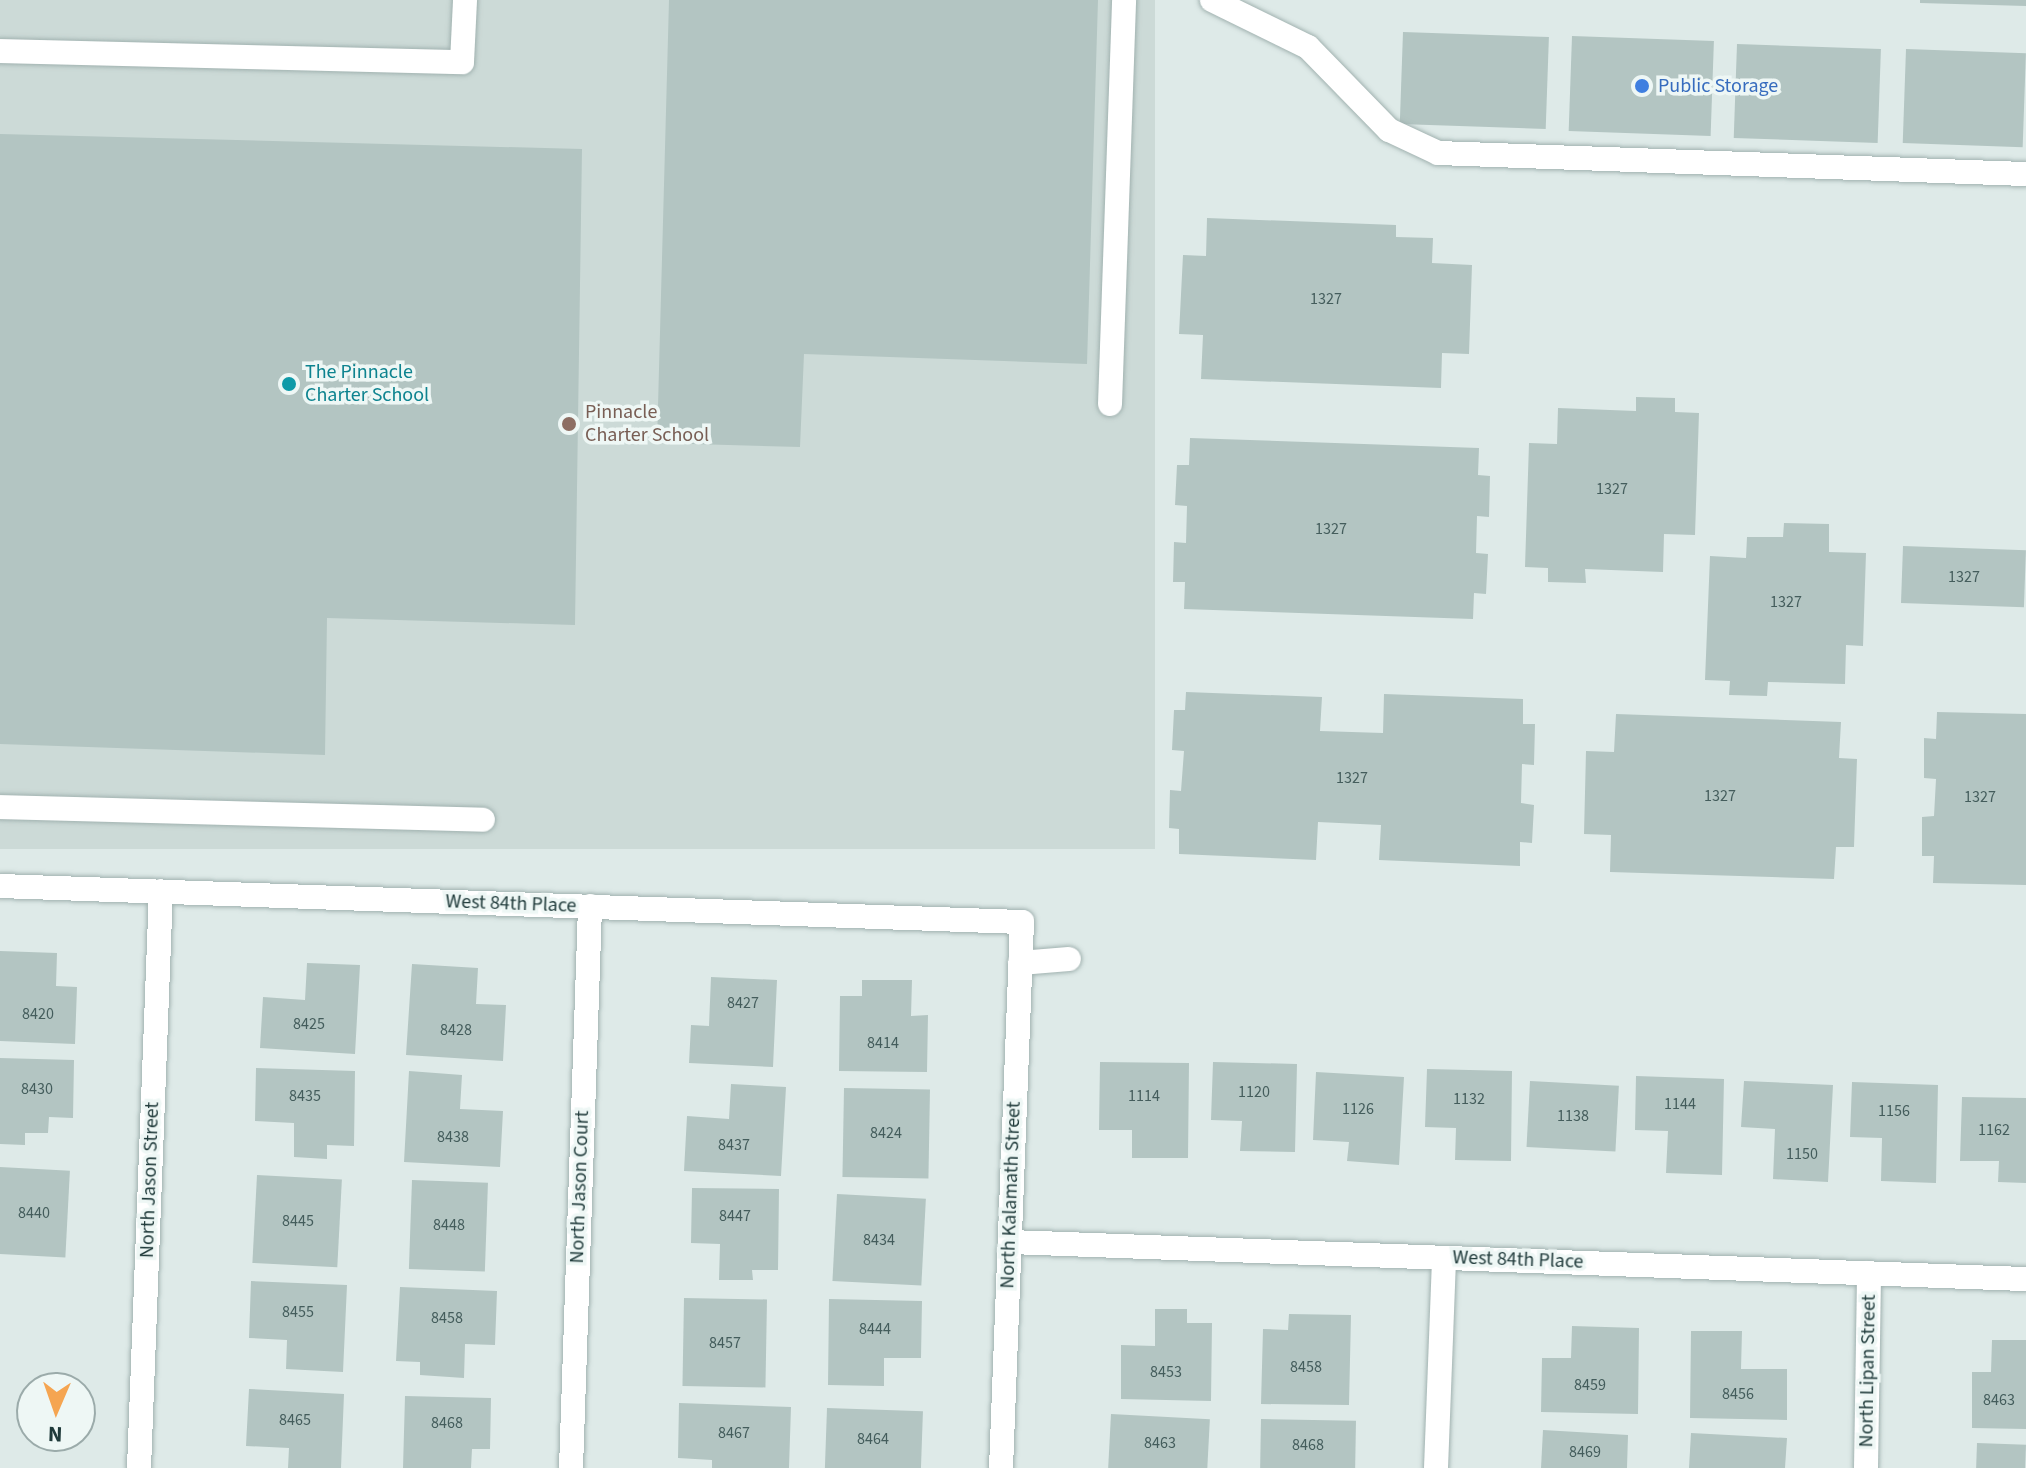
<!DOCTYPE html>
<style>
body{margin:0}
#map{position:relative;width:2026px;height:1468px;overflow:hidden;background:#deeae8;font-family:"Source Sans 3",sans-serif}
div>[style]{position:absolute}
.built>*{inset:0;background:#ccdad7;transform-origin:0 0}
.building>*{inset:0;background:#b3c5c2;transform-origin:0 0}
.roads{filter:drop-shadow(0 0 2px #a1b2b0) drop-shadow(0 0 2px #a1b2b0)}
.lane>*{height:24px;margin:-12px;padding:0 12px;transform-origin:12px;border-radius:12px;background:#fff}
.street>*{height:24px;margin:-12px;padding:0 12px;transform-origin:12px;border-radius:12px;background:#fff}
.dots>*{width:22px;height:22px;translate:-50% -50%;box-sizing:border-box;border:4px solid #eef7f5;border-radius:50%}
span{translate:-50% -50%;white-space:nowrap;text-align:center;line-height:1.15;-webkit-text-stroke:7px #eef7f5;paint-order:stroke}
.number-label{font-size:16px;color:#445d5c}
.number-label span{-webkit-text-stroke-width:0}
.shop-label{font-size:20px;color:#366cbe}
.left{translate:0 -50%;text-align:left}
.culture-label{font-size:20px;color:#0d838f}
.education-label{font-size:20px;color:#785e54}
.street-label{font-size:20px;color:#1f3a3a}
.north{position:absolute;left:16px;top:1372px;width:80px;height:80px;box-sizing:border-box;background:#eef7f5;border:2px solid #9babaa;border-radius:50%;rotate:182deg;font-size:22px;font-weight:700;line-height:32px;text-align:center;color:#1f3a3a}
.north::after{content:'';display:block;margin:auto;width:28px;height:36px;background:#f5a551;clip-path:polygon(50% 0,100% 100%,50% 72%,0 100%)}
</style>
<div id="map">
<div class="built">
<i style="left:0;top:0;width:1155px;height:849px"></i>
</div>
<div class="building">
<i style="clip-path:polygon(669px 0,1098px 0,1087px 364px,804px 354px,800px 447px,657px 443px)"></i>
<i style="clip-path:polygon(1920px 0,2026px 0,2026px 6px,1920px 3px)"></i>
<i style="left:1403px;top:32px;width:146px;height:92px;rotate:2deg"></i>
<i style="left:1572px;top:36px;width:142px;height:95px;rotate:2deg"></i>
<i style="left:1737px;top:44px;width:144px;height:94px;rotate:2deg"></i>
<i style="left:1906px;top:49px;width:120px;height:94px;rotate:2deg"></i>
<i style="clip-path:polygon(0 134px,582px 149px,575px 625px,327px 618px,325px 755px,0 744px)"></i>
<i style="clip-path:polygon(1207px 218px,1396px 225px,1396px 237px,1433px 238px,1432px 263px,1472px 265px,1469px 354px,1442px 353px,1441px 388px,1201px 379px,1203px 335px,1179px 334px,1183px 255px,1206px 256px)"></i>
<i style="clip-path:polygon(1636px 397px,1675px 398px,1675px 412px,1699px 413px,1695px 535px,1664px 534px,1663px 572px,1585px 569px,1586px 583px,1548px 582px,1548px 568px,1525px 567px,1529px 443px,1557px 444px,1558px 408px,1636px 411px)"></i>
<i style="clip-path:polygon(1190px 438px,1479px 448px,1478px 475px,1490px 476px,1489px 517px,1477px 516px,1476px 553px,1488px 554px,1486px 594px,1474px 593px,1473px 619px,1184px 609px,1185px 582px,1173px 582px,1174px 542px,1186px 543px,1187px 506px,1175px 505px,1177px 465px,1189px 465px)"></i>
<i style="clip-path:polygon(1784px 523px,1829px 524px,1829px 552px,1866px 553px,1863px 646px,1846px 645px,1845px 684px,1768px 682px,1767px 696px,1729px 695px,1730px 681px,1705px 680px,1710px 556px,1746px 558px,1747px 537px,1783px 537px)"></i>
<i style="left:1903px;top:546px;width:123px;height:57px;rotate:2deg"></i>
<i style="clip-path:polygon(1186px 692px,1322px 697px,1320px 731px,1383px 733px,1384px 694px,1523px 699px,1523px 724px,1535px 724px,1534px 765px,1522px 764px,1521px 803px,1534px 805px,1532px 843px,1520px 842px,1520px 866px,1379px 860px,1381px 825px,1318px 822px,1316px 860px,1179px 854px,1179px 829px,1169px 828px,1170px 790px,1181px 791px,1184px 751px,1172px 750px,1174px 710px,1185px 710px)"></i>
<i style="clip-path:polygon(1937px 712px,2026px 714px,2026px 885px,1933px 883px,1934px 856px,1922px 856px,1922px 817px,1934px 816px,1936px 779px,1924px 778px,1924px 738px,1936px 739px)"></i>
<i style="clip-path:polygon(1616px 714px,1841px 722px,1839px 758px,1857px 759px,1854px 847px,1836px 847px,1834px 879px,1610px 872px,1611px 835px,1584px 834px,1586px 751px,1614px 752px)"></i>
<i style="clip-path:polygon(0 951px,57px 953px,56px 986px,77px 987px,75px 1044px,0 1041px)"></i>
<i style="clip-path:polygon(307px 963px,360px 965px,355px 1054px,260px 1048px,263px 997px,305px 1000px)"></i>
<i style="clip-path:polygon(412px 964px,478px 968px,476px 1004px,506px 1005px,503px 1061px,406px 1055px)"></i>
<i style="clip-path:polygon(711px 977px,777px 980px,773px 1067px,689px 1063px,691px 1025px,709px 1026px)"></i>
<i style="clip-path:polygon(862px 980px,912px 980px,911px 1016px,928px 1015px,927px 1072px,839px 1071px,840px 996px,862px 996px)"></i>
<i style="clip-path:polygon(0 1058px,74px 1060px,73px 1118px,49px 1117px,48px 1133px,25px 1133px,25px 1145px,0 1144px)"></i>
<i style="clip-path:polygon(1100px 1062px,1189px 1063px,1188px 1158px,1132px 1158px,1132px 1130px,1099px 1130px)"></i>
<i style="clip-path:polygon(1213px 1062px,1297px 1064px,1295px 1152px,1240px 1151px,1242px 1121px,1211px 1120px)"></i>
<i style="clip-path:polygon(256px 1068px,355px 1071px,354px 1146px,327px 1145px,327px 1159px,294px 1157px,294px 1123px,255px 1121px)"></i>
<i style="clip-path:polygon(1427px 1069px,1512px 1071px,1511px 1161px,1455px 1160px,1456px 1128px,1425px 1127px)"></i>
<i style="clip-path:polygon(409px 1071px,462px 1075px,460px 1109px,503px 1111px,500px 1167px,404px 1162px)"></i>
<i style="clip-path:polygon(1316px 1072px,1404px 1077px,1399px 1165px,1347px 1161px,1349px 1142px,1313px 1140px)"></i>
<i style="clip-path:polygon(1636px 1076px,1724px 1079px,1722px 1175px,1666px 1173px,1668px 1131px,1635px 1130px)"></i>
<i style="left:1530px;top:1081px;width:89px;height:66px;rotate:3deg"></i>
<i style="clip-path:polygon(1744px 1081px,1833px 1085px,1828px 1182px,1773px 1179px,1775px 1129px,1741px 1127px)"></i>
<i style="clip-path:polygon(1852px 1082px,1938px 1085px,1936px 1183px,1881px 1181px,1882px 1138px,1850px 1137px)"></i>
<i style="clip-path:polygon(731px 1084px,786px 1087px,781px 1176px,684px 1171px,687px 1116px,729px 1119px)"></i>
<i style="left:844px;top:1088px;width:86px;height:89px;rotate:1deg"></i>
<i style="clip-path:polygon(1962px 1097px,2026px 1098px,2026px 1183px,1998px 1182px,1999px 1161px,1960px 1161px)"></i>
<i style="left:0;top:1167px;width:70px;height:87px;rotate:3deg"></i>
<i style="left:257px;top:1175px;width:85px;height:88px;rotate:3deg"></i>
<i style="left:412px;top:1180px;width:76px;height:89px;rotate:2deg"></i>
<i style="clip-path:polygon(692px 1188px,779px 1189px,778px 1270px,752px 1270px,753px 1280px,719px 1280px,720px 1244px,691px 1243px)"></i>
<i style="left:837px;top:1194px;width:89px;height:87px;rotate:3deg"></i>
<i style="clip-path:polygon(251px 1281px,347px 1285px,343px 1372px,286px 1369px,287px 1340px,249px 1338px)"></i>
<i style="clip-path:polygon(400px 1287px,497px 1291px,495px 1345px,465px 1344px,464px 1378px,420px 1375px,420px 1362px,396px 1361px)"></i>
<i style="left:684px;top:1298px;width:83px;height:88px;rotate:1deg"></i>
<i style="clip-path:polygon(829px 1299px,922px 1301px,921px 1358px,884px 1358px,884px 1386px,828px 1385px)"></i>
<i style="clip-path:polygon(1155px 1309px,1187px 1309px,1187px 1323px,1212px 1323px,1211px 1401px,1121px 1399px,1121px 1345px,1155px 1346px)"></i>
<i style="clip-path:polygon(1289px 1314px,1351px 1315px,1349px 1405px,1261px 1404px,1263px 1329px,1288px 1330px)"></i>
<i style="clip-path:polygon(1572px 1326px,1639px 1328px,1638px 1414px,1541px 1412px,1542px 1358px,1571px 1358px)"></i>
<i style="clip-path:polygon(1691px 1331px,1742px 1331px,1741px 1369px,1787px 1369px,1787px 1420px,1690px 1418px)"></i>
<i style="clip-path:polygon(1992px 1340px,2026px 1340px,2026px 1429px,1972px 1428px,1972px 1372px,1991px 1372px)"></i>
<i style="clip-path:polygon(249px 1389px,344px 1394px,341px 1468px,288px 1468px,289px 1448px,246px 1446px)"></i>
<i style="clip-path:polygon(405px 1396px,491px 1398px,490px 1449px,472px 1449px,471px 1468px,403px 1468px)"></i>
<i style="clip-path:polygon(679px 1403px,791px 1407px,789px 1468px,712px 1468px,712px 1460px,678px 1458px)"></i>
<i style="left:827px;top:1408px;width:96px;height:60px;rotate:2deg"></i>
<i style="left:1111px;top:1414px;width:99px;height:54px;rotate:3deg"></i>
<i style="left:1261px;top:1419px;width:95px;height:49px;rotate:1deg"></i>
<i style="clip-path:polygon(1543px 1430px,1628px 1435px,1627px 1468px,1541px 1468px)"></i>
<i style="clip-path:polygon(1691px 1433px,1787px 1438px,1785px 1468px,1689px 1468px)"></i>
<i style="left:1977px;top:1443px;width:49px;height:25px;rotate:2deg"></i>
</div>
<div class="roads">
<div class="lane">
<i style="left:1212px;top:0;width:107px;rotate:26.1deg"></i>
<i style="left:1308px;top:47px;width:116px;rotate:45.7deg"></i>
<i style="left:1389px;top:130px;width:54px;rotate:25.1deg"></i>
<i style="left:1438px;top:153px;width:588px;rotate:2.05deg"></i>
<i style="left:0;top:51px;width:462px;rotate:1.4deg"></i>
<i style="left:462px;top:62px;width:62px;rotate:-87.2deg"></i>
<i style="left:1110px;top:404px;width:404px;rotate:-88deg"></i>
<i style="left:0;top:807px;width:483px;rotate:1.5deg"></i>
<i style="left:1020px;top:963px;width:49px;rotate:-4.7deg"></i>
</div>
<div class="street">
<i style="left:0;top:886px;width:1023px;rotate:2.02deg"></i>
<i style="left:1022px;top:922px;width:546px;rotate:92.2deg"></i>
<i style="left:1010px;top:1242px;width:1017px;rotate:2.09deg"></i>
<i style="left:139px;top:1468px;width:577px;rotate:-87.82deg"></i>
<i style="left:571px;top:1468px;width:562px;rotate:-88.06deg"></i>
<i style="left:1436px;top:1468px;width:210px;rotate:-87.8deg"></i>
<i style="left:1866px;top:1468px;width:195px;rotate:-89.1deg"></i>
</div>
</div>
<div class="dots">
<i style="left:1642px;top:86px;background:#3f7fe0"></i>
<i style="left:289px;top:384px;background:#0f9aa8"></i>
<i style="left:569px;top:424px;background:#8d6e63"></i>
</div>
<div class="number-label">
<span style="left:1326px;top:299px">1327</span>
<span style="left:1612px;top:489px">1327</span>
<span style="left:1331px;top:529px">1327</span>
<span style="left:1964px;top:577px">1327</span>
<span style="left:1786px;top:602px">1327</span>
<span style="left:1352px;top:778px">1327</span>
<span style="left:1720px;top:796px">1327</span>
<span style="left:1980px;top:797px">1327</span>
<span style="left:743px;top:1003px">8427</span>
<span style="left:38px;top:1014px">8420</span>
<span style="left:309px;top:1024px">8425</span>
<span style="left:456px;top:1030px">8428</span>
<span style="left:883px;top:1043px">8414</span>
<span style="left:37px;top:1089px">8430</span>
<span style="left:1254px;top:1092px">1120</span>
<span style="left:305px;top:1096px">8435</span>
<span style="left:1144px;top:1096px">1114</span>
<span style="left:1469px;top:1099px">1132</span>
<span style="left:1680px;top:1104px">1144</span>
<span style="left:1358px;top:1109px">1126</span>
<span style="left:1894px;top:1111px">1156</span>
<span style="left:1573px;top:1116px">1138</span>
<span style="left:1994px;top:1130px">1162</span>
<span style="left:886px;top:1133px">8424</span>
<span style="left:453px;top:1137px">8438</span>
<span style="left:734px;top:1145px">8437</span>
<span style="left:1802px;top:1154px">1150</span>
<span style="left:34px;top:1213px">8440</span>
<span style="left:735px;top:1216px">8447</span>
<span style="left:298px;top:1221px">8445</span>
<span style="left:449px;top:1225px">8448</span>
<span style="left:879px;top:1240px">8434</span>
<span style="left:298px;top:1312px">8455</span>
<span style="left:447px;top:1318px">8458</span>
<span style="left:875px;top:1329px">8444</span>
<span style="left:725px;top:1343px">8457</span>
<span style="left:1306px;top:1367px">8458</span>
<span style="left:1166px;top:1372px">8453</span>
<span style="left:1590px;top:1385px">8459</span>
<span style="left:1738px;top:1394px">8456</span>
<span style="left:1999px;top:1400px">8463</span>
<span style="left:295px;top:1420px">8465</span>
<span style="left:447px;top:1423px">8468</span>
<span style="left:734px;top:1433px">8467</span>
<span style="left:873px;top:1439px">8464</span>
<span style="left:1160px;top:1443px">8463</span>
<span style="left:1308px;top:1445px">8468</span>
<span style="left:1585px;top:1452px">8469</span>
</div>
<div class="shop-label">
<span class="left" style="left:1658px;top:86px">Public Storage</span>
</div>
<div class="culture-label">
<span class="left" style="left:305px;top:384px">The Pinnacle<br>Charter School</span>
</div>
<div class="education-label">
<span class="left" style="left:585px;top:424px">Pinnacle<br>Charter School</span>
</div>
<div class="street-label">
<span style="left:511px;top:904px;rotate:2deg">West 84th Place</span>
<span style="left:150px;top:1180px;rotate:-88deg">North Jason Street</span>
<span style="left:580px;top:1187px;rotate:-88deg">North Jason Court</span>
<span style="left:1011px;top:1195px;rotate:-88deg">North Kalamath Street</span>
<span style="left:1518px;top:1260px;rotate:2deg">West 84th Place</span>
<span style="left:1868px;top:1371px;rotate:-89deg">North Lipan Street</span>
</div>
<div class="north">N</div>
</div>
